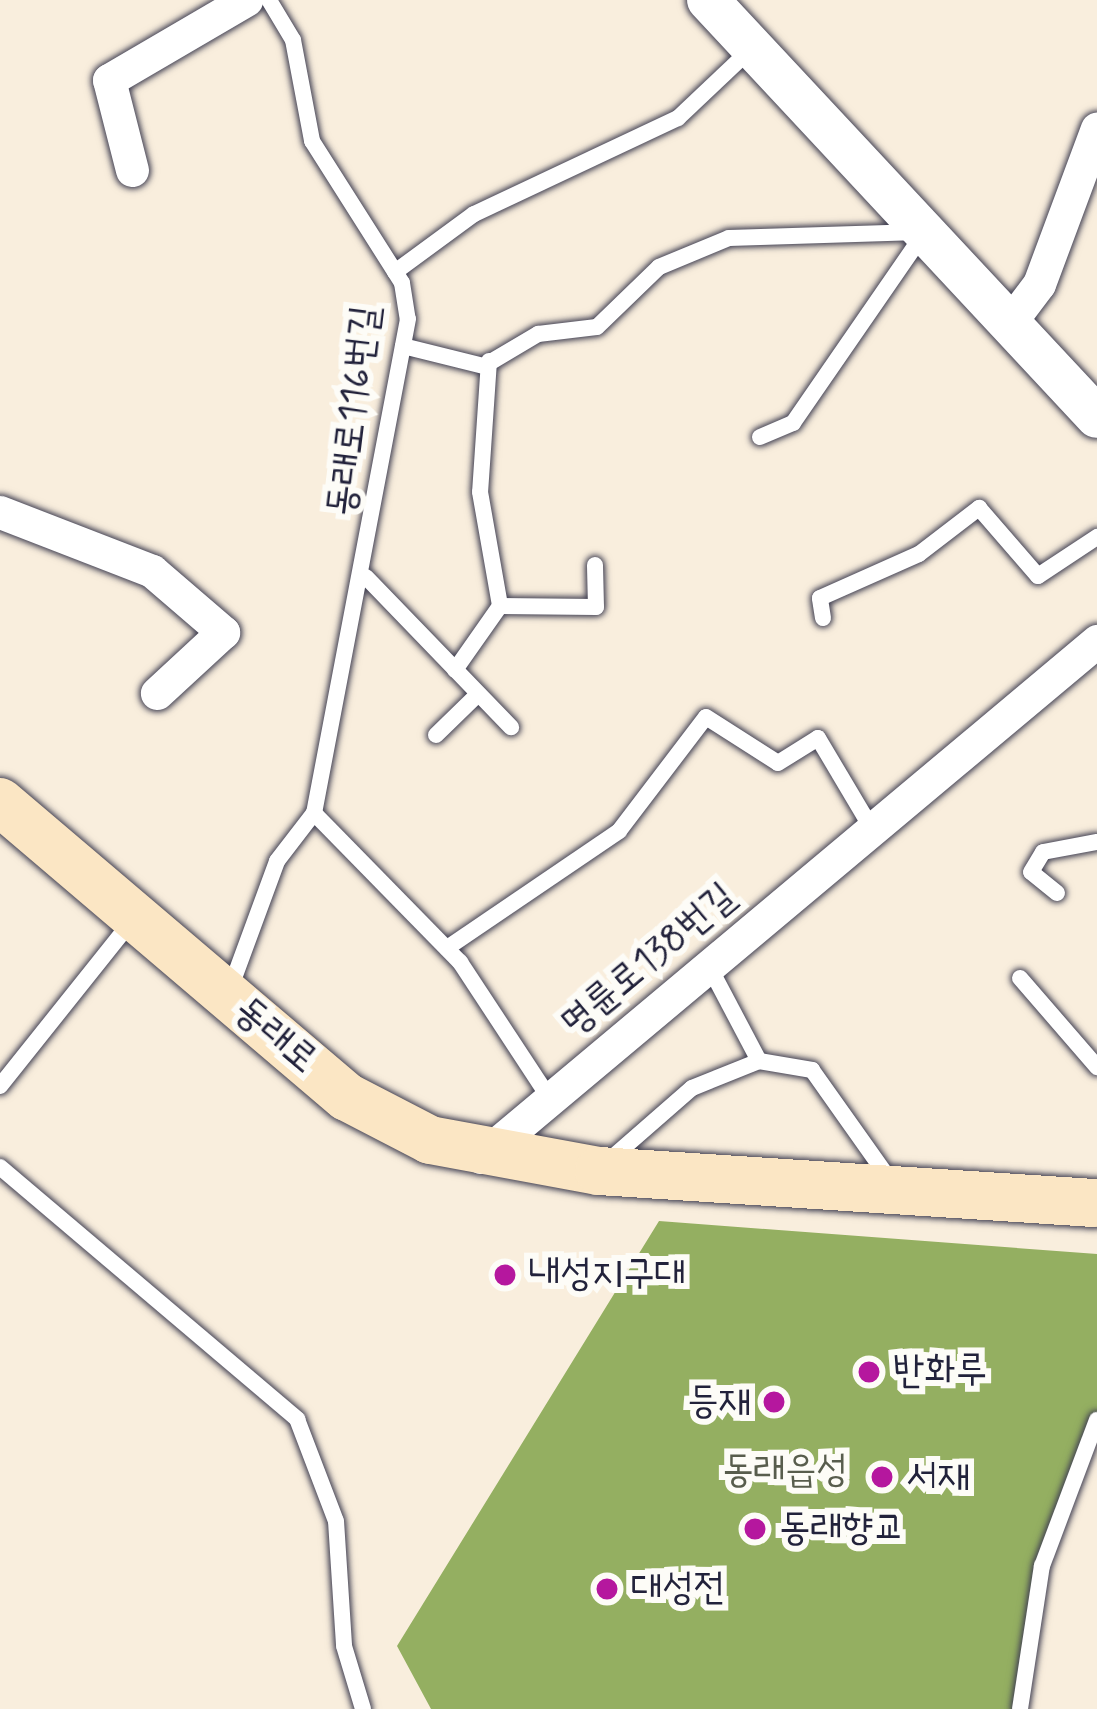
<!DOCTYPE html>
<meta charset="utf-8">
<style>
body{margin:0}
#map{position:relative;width:1097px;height:1709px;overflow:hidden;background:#f9eedd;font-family:Mynerve,"Poor Story",sans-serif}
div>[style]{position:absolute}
.forest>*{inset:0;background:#94af61}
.roads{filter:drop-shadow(0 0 3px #424153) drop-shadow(0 0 3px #424153)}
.service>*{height:16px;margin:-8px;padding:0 8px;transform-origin:8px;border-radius:8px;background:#fff}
.minor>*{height:33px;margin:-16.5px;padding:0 16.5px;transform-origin:16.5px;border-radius:16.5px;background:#fff}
.tertiary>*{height:42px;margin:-21px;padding:0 21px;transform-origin:21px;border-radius:21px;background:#fff}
.secondary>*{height:48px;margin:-24px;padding:0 24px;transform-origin:24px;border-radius:24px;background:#fbe6c4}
.dots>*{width:33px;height:33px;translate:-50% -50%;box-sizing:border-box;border:6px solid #fdfcf7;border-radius:50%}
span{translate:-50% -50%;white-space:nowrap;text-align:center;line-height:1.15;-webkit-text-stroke:12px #fdfcf7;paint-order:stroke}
.street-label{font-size:39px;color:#22223b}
.poi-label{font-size:39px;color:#22223b}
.left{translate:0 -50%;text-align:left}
.right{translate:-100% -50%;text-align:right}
.park-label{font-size:39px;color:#585d4d}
</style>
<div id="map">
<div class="forest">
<i style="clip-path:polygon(659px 1221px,1097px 1254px,1097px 1420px,1042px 1566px,1020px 1709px,431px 1709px,397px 1646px)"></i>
</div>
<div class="roads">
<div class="service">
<i style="left:269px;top:0;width:47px;rotate:59deg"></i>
<i style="left:293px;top:40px;width:103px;rotate:79.3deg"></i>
<i style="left:312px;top:141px;width:168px;rotate:57.6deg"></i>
<i style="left:402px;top:283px;width:36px;rotate:81deg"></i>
<i style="left:408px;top:319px;width:503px;rotate:100.77deg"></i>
<i style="left:314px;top:813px;width:209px;rotate:45.6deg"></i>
<i style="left:460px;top:962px;width:164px;rotate:56.7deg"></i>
<i style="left:395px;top:272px;width:98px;rotate:-36.3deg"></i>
<i style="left:474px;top:214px;width:225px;rotate:-25.2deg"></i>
<i style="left:678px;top:118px;width:100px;rotate:-43.4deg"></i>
<i style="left:403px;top:346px;width:83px;rotate:13.9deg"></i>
<i style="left:484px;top:366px;width:63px;rotate:-30.7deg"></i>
<i style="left:538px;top:334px;width:59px;rotate:-6.8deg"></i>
<i style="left:597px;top:327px;width:86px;rotate:-44.1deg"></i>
<i style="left:659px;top:267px;width:76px;rotate:-22.5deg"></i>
<i style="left:729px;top:238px;width:190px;rotate:-1.8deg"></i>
<i style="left:489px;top:361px;width:131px;rotate:93.9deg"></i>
<i style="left:480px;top:492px;width:116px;rotate:80deg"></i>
<i style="left:500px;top:606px;width:96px;rotate:0.6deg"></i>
<i style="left:596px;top:607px;width:42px;rotate:-91.4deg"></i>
<i style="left:760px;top:437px;width:36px;rotate:-23deg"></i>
<i style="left:793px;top:423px;width:232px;rotate:-55.4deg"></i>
<i style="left:366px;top:577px;width:209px;rotate:46deg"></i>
<i style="left:823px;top:618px;width:20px;rotate:-99deg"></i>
<i style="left:820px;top:598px;width:108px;rotate:-24deg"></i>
<i style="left:919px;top:554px;width:76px;rotate:-37.5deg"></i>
<i style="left:979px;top:508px;width:90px;rotate:49.1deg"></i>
<i style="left:1038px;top:576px;width:71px;rotate:-33.5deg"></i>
<i style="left:455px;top:670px;width:78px;rotate:-54.9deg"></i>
<i style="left:436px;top:735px;width:53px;rotate:-44.2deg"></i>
<i style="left:1057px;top:893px;width:33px;rotate:-141deg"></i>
<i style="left:1031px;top:872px;width:23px;rotate:-59deg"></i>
<i style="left:1043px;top:852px;width:55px;rotate:-10.5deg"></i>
<i style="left:447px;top:948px;width:208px;rotate:-34.2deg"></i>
<i style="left:619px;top:831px;width:143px;rotate:-52.7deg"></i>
<i style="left:706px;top:717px;width:85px;rotate:32.6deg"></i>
<i style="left:778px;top:763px;width:47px;rotate:-32deg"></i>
<i style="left:818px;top:738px;width:106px;rotate:59.3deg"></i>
<i style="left:709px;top:966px;width:107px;rotate:62.2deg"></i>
<i style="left:1020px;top:978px;width:118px;rotate:49.1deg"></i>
<i style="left:230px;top:989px;width:136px;rotate:-69.8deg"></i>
<i style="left:277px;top:861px;width:61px;rotate:-52.4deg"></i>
<i style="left:0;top:1086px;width:210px;rotate:-51.4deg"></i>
<i style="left:606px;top:1163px;width:114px;rotate:-41.1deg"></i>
<i style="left:692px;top:1088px;width:72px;rotate:-21.9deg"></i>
<i style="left:759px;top:1061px;width:54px;rotate:9.6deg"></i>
<i style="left:812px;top:1070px;width:135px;rotate:54.7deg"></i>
<i style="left:0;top:1167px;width:390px;rotate:40.3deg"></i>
<i style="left:297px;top:1419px;width:109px;rotate:69.1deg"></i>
<i style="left:336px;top:1521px;width:125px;rotate:86.3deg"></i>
<i style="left:344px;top:1646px;width:66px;rotate:73.2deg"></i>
<i style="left:1020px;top:1709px;width:145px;rotate:-81.3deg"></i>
<i style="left:1042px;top:1566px;width:156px;rotate:-69.4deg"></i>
</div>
<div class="minor">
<i style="left:132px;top:170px;width:93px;rotate:-104.3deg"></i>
<i style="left:109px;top:80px;width:159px;rotate:-30.3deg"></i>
<i style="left:1011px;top:321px;width:46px;rotate:-52.9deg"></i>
<i style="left:1039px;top:284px;width:166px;rotate:-69.6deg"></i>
<i style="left:0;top:512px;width:163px;rotate:21.2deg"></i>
<i style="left:152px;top:571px;width:94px;rotate:40.7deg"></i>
<i style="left:223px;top:632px;width:90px;rotate:137.3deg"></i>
<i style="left:481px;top:1157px;width:804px;rotate:-39.95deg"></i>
</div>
<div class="tertiary">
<i style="left:708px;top:0;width:570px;rotate:46.99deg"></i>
</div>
<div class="secondary">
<i style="left:0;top:802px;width:455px;rotate:40.4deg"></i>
<i style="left:347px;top:1097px;width:93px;rotate:27.4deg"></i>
<i style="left:430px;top:1140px;width:172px;rotate:10.4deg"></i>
<i style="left:599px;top:1171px;width:499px;rotate:3.7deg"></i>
</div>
</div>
<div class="dots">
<i style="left:505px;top:1275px;background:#b5179e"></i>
<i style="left:869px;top:1372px;background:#b5179e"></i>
<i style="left:774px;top:1402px;background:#b5179e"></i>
<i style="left:882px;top:1477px;background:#b5179e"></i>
<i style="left:755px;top:1529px;background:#b5179e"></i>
<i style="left:607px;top:1589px;background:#b5179e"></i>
</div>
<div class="street-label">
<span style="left:355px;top:411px;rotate:-83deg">동래로116번길</span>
<span style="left:649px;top:961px;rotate:-40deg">명륜로138번길</span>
<span style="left:275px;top:1036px;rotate:40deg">동래로</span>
</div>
<div class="poi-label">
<span class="left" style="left:529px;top:1275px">내성지구대</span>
<span class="left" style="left:893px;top:1372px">반화루</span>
<span class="right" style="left:750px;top:1402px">등재</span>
<span class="left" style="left:906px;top:1477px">서재</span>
<span class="left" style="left:779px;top:1529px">동래향교</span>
<span class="left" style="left:631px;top:1589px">대성전</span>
</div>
<div class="park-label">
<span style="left:785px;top:1471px">동래읍성</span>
</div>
</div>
